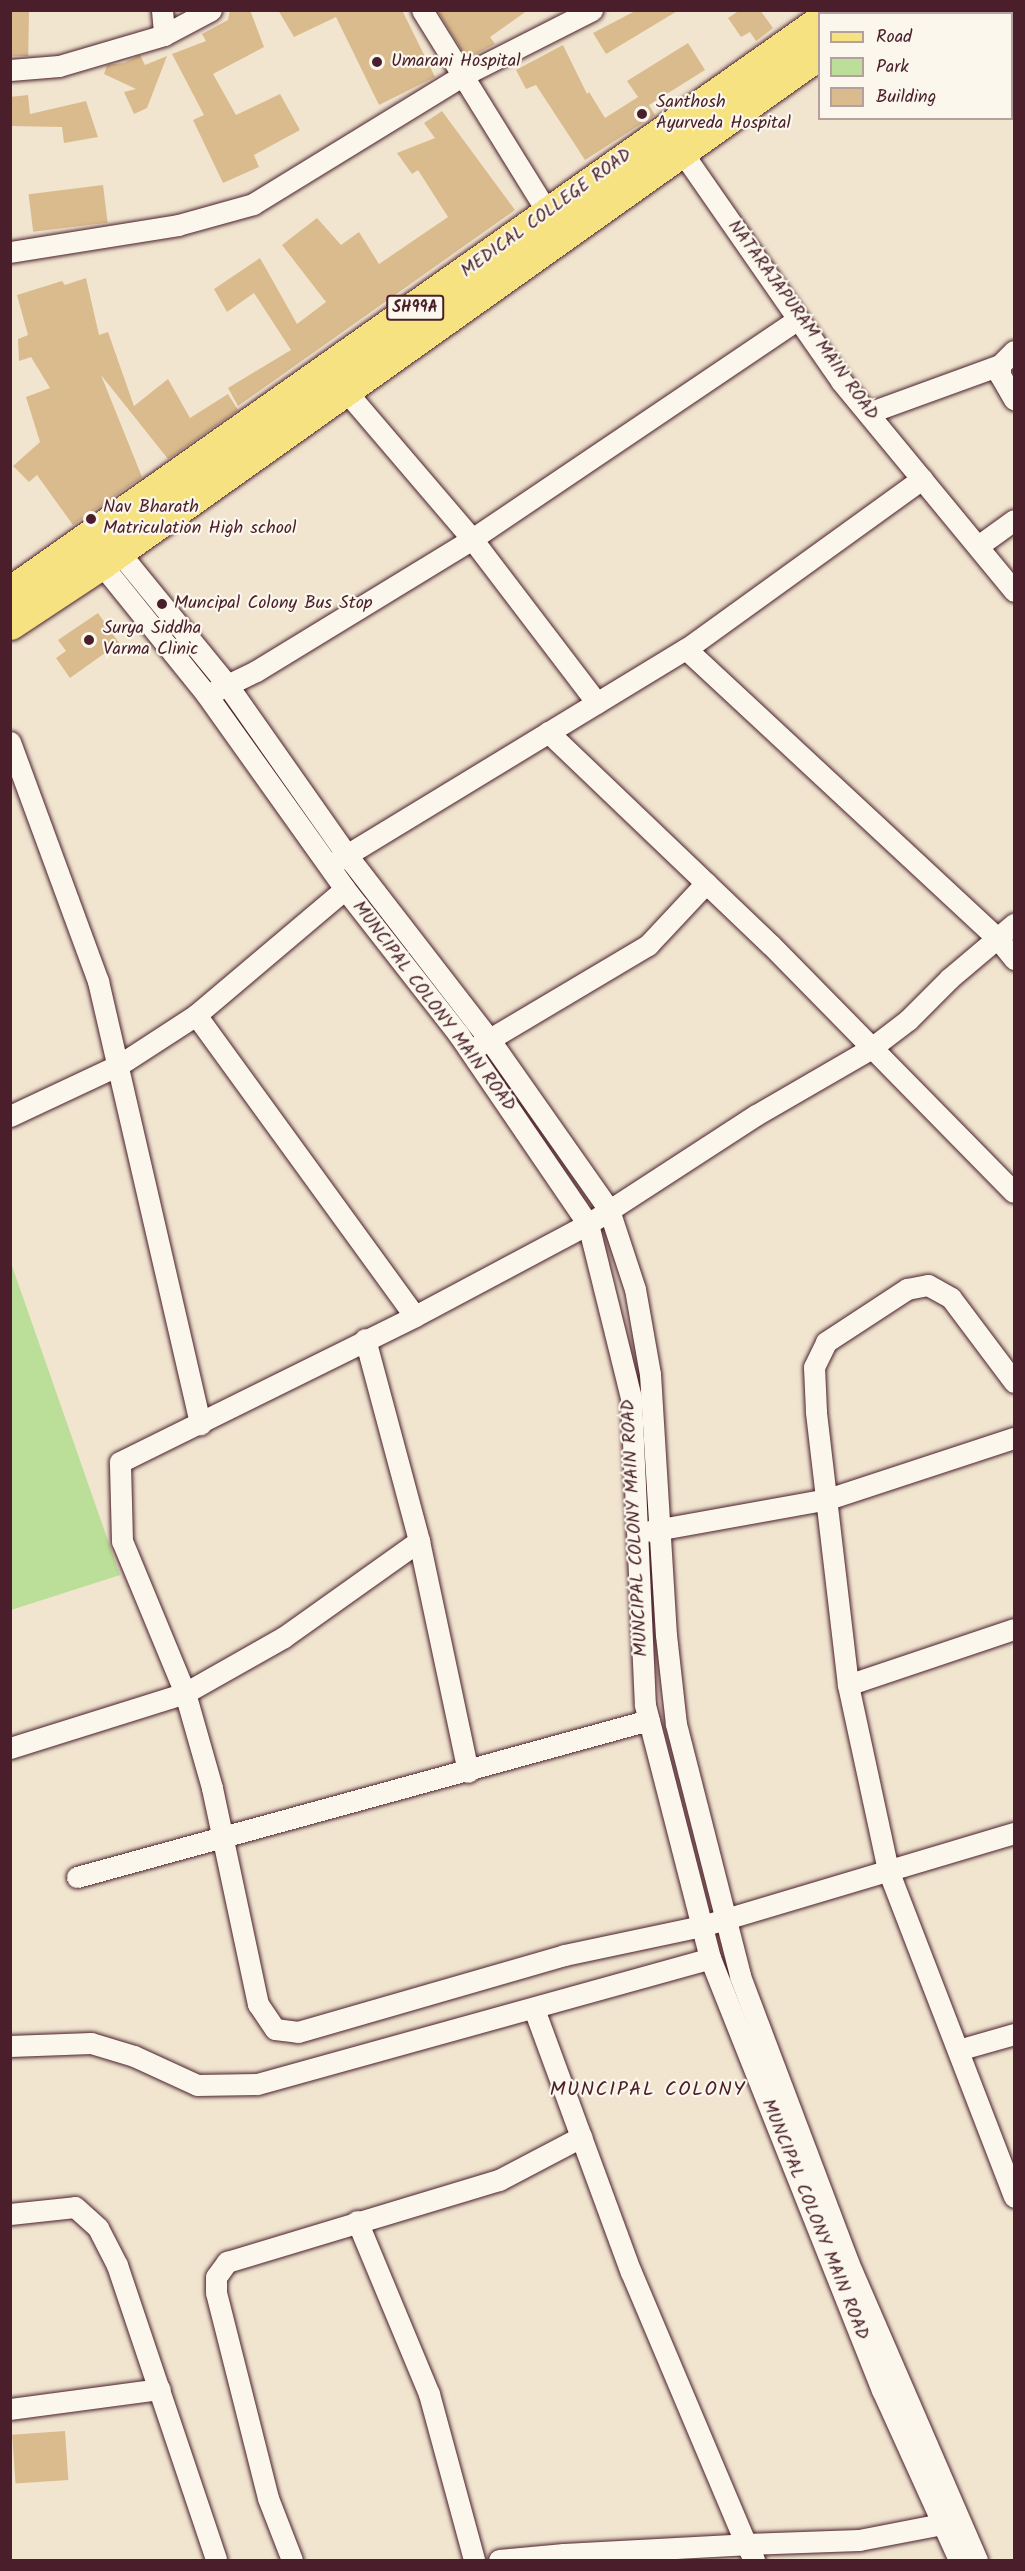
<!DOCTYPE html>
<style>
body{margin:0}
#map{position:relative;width:1025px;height:2571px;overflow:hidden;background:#f1e5d0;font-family:Kalam,sans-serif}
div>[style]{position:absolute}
.green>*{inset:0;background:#bbde98}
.building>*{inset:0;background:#dabb8d;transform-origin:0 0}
.roads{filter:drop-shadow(0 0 2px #4a1f2b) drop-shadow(0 0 2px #4a1f2b)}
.minor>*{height:21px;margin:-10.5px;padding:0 10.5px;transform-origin:10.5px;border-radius:10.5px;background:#fbf7ec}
.primary>*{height:33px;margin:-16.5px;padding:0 16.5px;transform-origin:16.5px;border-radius:16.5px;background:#f6e281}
.dots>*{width:16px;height:16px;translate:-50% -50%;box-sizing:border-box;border:3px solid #fbf7ec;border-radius:50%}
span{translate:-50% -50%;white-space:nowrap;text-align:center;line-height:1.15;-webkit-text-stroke:4.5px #fbf7ec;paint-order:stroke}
.shield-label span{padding:2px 4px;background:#fbf7ec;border:2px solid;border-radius:4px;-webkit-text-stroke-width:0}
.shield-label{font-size:16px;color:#4a1f2b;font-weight:700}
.poi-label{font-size:18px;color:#4a1f2b}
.left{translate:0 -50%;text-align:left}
.street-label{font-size:18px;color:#4a1f2b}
.neighbourhood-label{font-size:20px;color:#4a1f2b;letter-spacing:1.5px}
.frame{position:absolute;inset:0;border:12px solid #4a1f2b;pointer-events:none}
.legend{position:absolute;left:818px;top:12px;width:195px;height:108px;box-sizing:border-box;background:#fbf7ec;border:2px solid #b4a19f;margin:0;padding:8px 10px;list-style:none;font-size:18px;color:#4a1f2b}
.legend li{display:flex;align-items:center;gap:12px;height:30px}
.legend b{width:30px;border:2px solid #b4a19f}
</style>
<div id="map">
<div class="green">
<i style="clip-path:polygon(11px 1263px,120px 1575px,11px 1610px,10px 1610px)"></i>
</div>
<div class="building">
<i style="clip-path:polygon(230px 10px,250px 10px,264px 47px,213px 74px,236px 115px,280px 94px,300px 130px,254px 155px,259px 167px,223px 183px,193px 120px,204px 115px,172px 54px,206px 41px,202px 34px,228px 20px)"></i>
<i style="clip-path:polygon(278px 10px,402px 10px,435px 77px,379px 105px,336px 17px,294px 37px)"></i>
<i style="clip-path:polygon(437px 10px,528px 10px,490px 37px,495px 44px,467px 59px)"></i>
<i style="clip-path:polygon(637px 10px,679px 10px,606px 54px,593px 33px)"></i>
<i style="clip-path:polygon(740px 10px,760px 10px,773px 28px,756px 41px,750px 32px,741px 37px,728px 18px)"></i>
<i style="left:29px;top:11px;width:45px;height:19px;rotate:91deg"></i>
<i style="clip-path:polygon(688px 43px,705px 70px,649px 105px,655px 115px,585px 160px,536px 85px,526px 89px,516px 70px,563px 45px,587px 94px,589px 92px,605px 118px,638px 97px,627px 81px)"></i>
<i style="clip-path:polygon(140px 55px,145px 65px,167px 56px,147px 108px,134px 114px,124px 92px,136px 89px,104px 74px,107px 65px,124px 63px)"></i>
<i style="clip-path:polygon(28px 95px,30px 114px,86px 101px,98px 137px,64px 143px,62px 127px,10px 126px,10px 97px)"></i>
<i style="clip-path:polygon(442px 111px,515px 210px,238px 406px,228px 388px,291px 350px,254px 293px,227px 312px,214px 289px,260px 258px,297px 324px,326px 302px,282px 245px,317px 218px,341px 245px,359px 232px,379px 264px,448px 217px,418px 170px,412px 174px,397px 153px,435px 138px,424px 123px)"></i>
<i style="left:103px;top:185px;width:38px;height:75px;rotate:83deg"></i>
<i style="clip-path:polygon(86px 278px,99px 335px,108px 332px,134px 406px,168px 379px,190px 418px,228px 394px,238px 410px,168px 459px,101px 375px,142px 477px,73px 525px,37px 475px,29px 482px,13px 466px,40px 442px,26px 397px,50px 388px,31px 357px,19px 361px,18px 339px,28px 335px,17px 295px,62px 281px,65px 285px)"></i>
<i style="clip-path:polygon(98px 613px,119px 643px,70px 678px,56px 658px,66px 651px,58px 640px)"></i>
<i style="left:65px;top:2431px;width:49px;height:53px;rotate:86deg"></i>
</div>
<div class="roads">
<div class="minor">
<i style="left:162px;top:10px;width:25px;rotate:85deg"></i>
<i style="left:422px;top:10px;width:239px;rotate:58.2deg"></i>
<i style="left:999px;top:10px;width:4px;rotate:76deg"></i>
<i style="left:1012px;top:49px;width:10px;rotate:79deg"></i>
<i style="left:10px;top:70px;width:49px;rotate:-4.7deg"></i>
<i style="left:59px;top:66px;width:109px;rotate:-16.4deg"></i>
<i style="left:164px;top:35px;width:53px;rotate:-28deg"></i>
<i style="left:675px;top:142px;width:291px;rotate:55.2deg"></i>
<i style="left:841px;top:381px;width:272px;rotate:50.5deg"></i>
<i style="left:10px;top:252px;width:170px;rotate:-9.1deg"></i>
<i style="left:178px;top:225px;width:78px;rotate:-15.6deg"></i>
<i style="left:253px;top:204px;width:243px;rotate:-31.5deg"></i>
<i style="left:460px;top:77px;width:148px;rotate:-26.9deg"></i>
<i style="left:1014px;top:351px;width:20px;rotate:135deg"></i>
<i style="left:1000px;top:365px;width:10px;rotate:90deg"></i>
<i style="left:1000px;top:375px;width:28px;rotate:60deg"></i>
<i style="left:344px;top:389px;width:197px;rotate:49.5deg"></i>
<i style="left:472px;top:539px;width:206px;rotate:52.7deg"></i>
<i style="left:868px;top:413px;width:140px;rotate:-20deg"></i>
<i style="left:978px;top:546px;width:44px;rotate:-35.8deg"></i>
<i style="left:118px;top:551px;width:174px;rotate:50.8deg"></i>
<i style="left:228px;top:686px;width:205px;rotate:54.9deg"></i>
<i style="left:346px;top:854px;width:234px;rotate:52.3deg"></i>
<i style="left:489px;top:1039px;width:209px;rotate:54.9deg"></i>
<i style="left:609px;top:1210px;width:83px;rotate:71.8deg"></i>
<i style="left:635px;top:1289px;width:86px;rotate:80deg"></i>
<i style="left:650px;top:1374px;width:261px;rotate:86.5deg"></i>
<i style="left:666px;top:1635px;width:90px;rotate:83.6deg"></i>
<i style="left:676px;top:1724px;width:260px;rotate:75.7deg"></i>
<i style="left:740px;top:1976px;width:306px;rotate:69.3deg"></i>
<i style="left:848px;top:2262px;width:325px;rotate:66.6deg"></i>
<i style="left:94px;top:555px;width:179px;rotate:51.1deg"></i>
<i style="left:206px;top:694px;width:239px;rotate:54.5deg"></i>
<i style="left:345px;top:889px;width:185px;rotate:52deg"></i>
<i style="left:459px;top:1035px;width:229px;rotate:55.7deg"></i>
<i style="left:588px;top:1224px;width:179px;rotate:76.1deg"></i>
<i style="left:631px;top:1398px;width:307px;rotate:87.4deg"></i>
<i style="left:645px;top:1705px;width:261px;rotate:75.6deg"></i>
<i style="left:710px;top:1958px;width:465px;rotate:68.3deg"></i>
<i style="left:882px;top:2390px;width:187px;rotate:65.6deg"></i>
<i style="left:686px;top:649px;width:426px;rotate:42.9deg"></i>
<i style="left:998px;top:939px;width:26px;rotate:51deg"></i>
<i style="left:215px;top:691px;width:46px;rotate:-26deg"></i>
<i style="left:256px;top:671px;width:253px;rotate:-31.4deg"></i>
<i style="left:472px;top:539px;width:393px;rotate:-34deg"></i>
<i style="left:548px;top:732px;width:308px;rotate:43.7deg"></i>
<i style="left:771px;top:945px;width:346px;rotate:45.5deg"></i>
<i style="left:10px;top:742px;width:255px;rotate:69.8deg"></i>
<i style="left:98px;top:981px;width:455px;rotate:77deg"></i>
<i style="left:335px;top:862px;width:411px;rotate:-31.3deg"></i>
<i style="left:686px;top:649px;width:291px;rotate:-35.8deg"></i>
<i style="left:345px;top:889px;width:195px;rotate:139.8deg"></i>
<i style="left:196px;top:1015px;width:372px;rotate:54deg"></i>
<i style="left:478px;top:1046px;width:198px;rotate:-30.7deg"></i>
<i style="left:648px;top:945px;width:85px;rotate:-46.9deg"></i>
<i style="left:10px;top:1116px;width:120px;rotate:-25.1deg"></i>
<i style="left:119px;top:1065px;width:92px;rotate:-33deg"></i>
<i style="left:365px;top:1339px;width:209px;rotate:75deg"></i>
<i style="left:419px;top:1541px;width:236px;rotate:78deg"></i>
<i style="left:650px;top:1531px;width:181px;rotate:-10.2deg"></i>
<i style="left:828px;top:1499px;width:196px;rotate:-18.2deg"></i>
<i style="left:419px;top:1541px;width:166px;rotate:144.6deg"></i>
<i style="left:284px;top:1637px;width:114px;rotate:150.5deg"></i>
<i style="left:185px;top:1693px;width:165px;rotate:-112.5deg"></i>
<i style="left:122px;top:1541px;width:79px;rotate:-91.5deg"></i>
<i style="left:120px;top:1462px;width:329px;rotate:-26.3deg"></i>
<i style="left:415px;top:1316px;width:196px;rotate:-28deg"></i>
<i style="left:588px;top:1224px;width:200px;rotate:-33deg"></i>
<i style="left:756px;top:1115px;width:132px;rotate:-30.1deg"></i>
<i style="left:870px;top:1049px;width:48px;rotate:-37.3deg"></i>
<i style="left:908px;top:1020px;width:59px;rotate:-45deg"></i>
<i style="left:950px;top:978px;width:84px;rotate:-40.2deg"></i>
<i style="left:1014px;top:1629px;width:175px;rotate:161.4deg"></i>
<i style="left:848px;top:1685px;width:189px;rotate:77.8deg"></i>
<i style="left:888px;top:1870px;width:350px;rotate:68.9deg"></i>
<i style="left:848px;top:1685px;width:276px;rotate:-96.7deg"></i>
<i style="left:816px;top:1411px;width:44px;rotate:-92.6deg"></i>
<i style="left:814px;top:1367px;width:28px;rotate:-64deg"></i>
<i style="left:826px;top:1342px;width:97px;rotate:-33.2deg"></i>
<i style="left:907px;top:1289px;width:21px;rotate:-11deg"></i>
<i style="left:928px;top:1285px;width:26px;rotate:29deg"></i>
<i style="left:951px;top:1298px;width:105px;rotate:53.1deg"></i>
<i style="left:10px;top:1748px;width:183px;rotate:-17.4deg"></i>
<i style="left:185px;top:1693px;width:99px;rotate:74.1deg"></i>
<i style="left:212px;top:1788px;width:221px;rotate:78deg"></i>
<i style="left:258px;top:2004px;width:30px;rotate:56deg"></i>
<i style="left:275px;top:2029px;width:23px;rotate:7deg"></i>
<i style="left:298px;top:2032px;width:277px;rotate:-16.1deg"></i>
<i style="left:564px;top:1955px;width:141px;rotate:-11.9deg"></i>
<i style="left:702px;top:1926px;width:326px;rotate:-16.6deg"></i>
<i style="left:77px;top:1877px;width:593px;rotate:-15.35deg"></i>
<i style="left:534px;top:2009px;width:280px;rotate:69.8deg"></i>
<i style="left:631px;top:2272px;width:295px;rotate:67.1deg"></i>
<i style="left:746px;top:2544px;width:113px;rotate:-2deg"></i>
<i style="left:859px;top:2540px;width:85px;rotate:-10.9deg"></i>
<i style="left:10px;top:2046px;width:81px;rotate:-2.1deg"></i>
<i style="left:91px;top:2043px;width:45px;rotate:16.8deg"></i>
<i style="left:134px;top:2056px;width:69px;rotate:24.7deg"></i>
<i style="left:197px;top:2085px;width:60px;rotate:-1deg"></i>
<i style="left:257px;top:2084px;width:470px;rotate:-15.5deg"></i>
<i style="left:958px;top:2050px;width:58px;rotate:-15.9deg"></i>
<i style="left:10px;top:2214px;width:65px;rotate:-6.1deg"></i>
<i style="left:75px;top:2207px;width:31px;rotate:42deg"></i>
<i style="left:98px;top:2228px;width:42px;rotate:62.8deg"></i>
<i style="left:117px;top:2265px;width:311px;rotate:71.4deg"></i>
<i style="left:357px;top:2221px;width:187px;rotate:67.4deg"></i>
<i style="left:429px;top:2394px;width:172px;rotate:74.8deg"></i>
<i style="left:10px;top:2409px;width:151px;rotate:-7.6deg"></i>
<i style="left:564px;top:2554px;width:182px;rotate:-3.1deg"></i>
<i style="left:746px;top:2544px;width:18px;rotate:63deg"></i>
<i style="left:292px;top:2560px;width:66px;rotate:-111.2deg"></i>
<i style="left:268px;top:2498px;width:212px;rotate:-104.2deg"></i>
<i style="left:216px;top:2292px;width:15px;rotate:-90deg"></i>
<i style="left:216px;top:2277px;width:19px;rotate:-54deg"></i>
<i style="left:227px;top:2262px;width:284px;rotate:-16.8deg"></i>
<i style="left:499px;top:2180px;width:93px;rotate:-27.7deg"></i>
<i style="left:499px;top:2560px;width:65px;rotate:-5.3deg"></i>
<i style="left:564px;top:2554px;width:7px;rotate:56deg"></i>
</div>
<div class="primary">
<i style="left:874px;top:14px;width:6px;rotate:-39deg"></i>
<i style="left:10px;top:593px;width:991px;rotate:-35.18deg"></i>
<i style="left:10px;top:623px;width:110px;rotate:-33.5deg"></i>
<i style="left:102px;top:562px;width:881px;rotate:-35.39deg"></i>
</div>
</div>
<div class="dots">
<i style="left:377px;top:62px;background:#4a1f2b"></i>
<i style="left:642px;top:114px;background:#4a1f2b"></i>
<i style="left:91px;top:519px;background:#4a1f2b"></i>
<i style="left:162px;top:604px;background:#4a1f2b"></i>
<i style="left:89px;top:640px;background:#4a1f2b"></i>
</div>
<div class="shield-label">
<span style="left:415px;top:308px">SH99A</span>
</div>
<div class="poi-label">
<span class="left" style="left:391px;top:62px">Umarani Hospital</span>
<span class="left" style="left:656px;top:114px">Santhosh<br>Ayurveda Hospital</span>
<span class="left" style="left:103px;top:519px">Nav Bharath<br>Matriculation High school</span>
<span class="left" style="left:174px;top:604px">Muncipal Colony Bus Stop</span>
<span class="left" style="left:103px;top:640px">Surya Siddha<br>Varma Clinic</span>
</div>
<div class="street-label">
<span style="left:547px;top:214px;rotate:-36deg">MEDICAL COLLEGE ROAD</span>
<span style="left:802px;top:321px;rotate:54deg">NATARAJAPURAM MAIN ROAD</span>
<span style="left:433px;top:1007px;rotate:53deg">MUNCIPAL COLONY MAIN ROAD</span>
<span style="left:636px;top:1528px;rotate:-93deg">MUNCIPAL COLONY MAIN ROAD</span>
<span style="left:814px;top:2220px;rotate:68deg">MUNCIPAL COLONY MAIN ROAD</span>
</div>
<div class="neighbourhood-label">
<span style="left:648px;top:2090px">MUNCIPAL COLONY</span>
</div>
<div class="frame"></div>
<ul class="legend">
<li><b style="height:8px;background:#f6e281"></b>Road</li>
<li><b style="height:16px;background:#bbde98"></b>Park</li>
<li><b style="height:16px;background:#dabb8d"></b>Building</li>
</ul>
</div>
